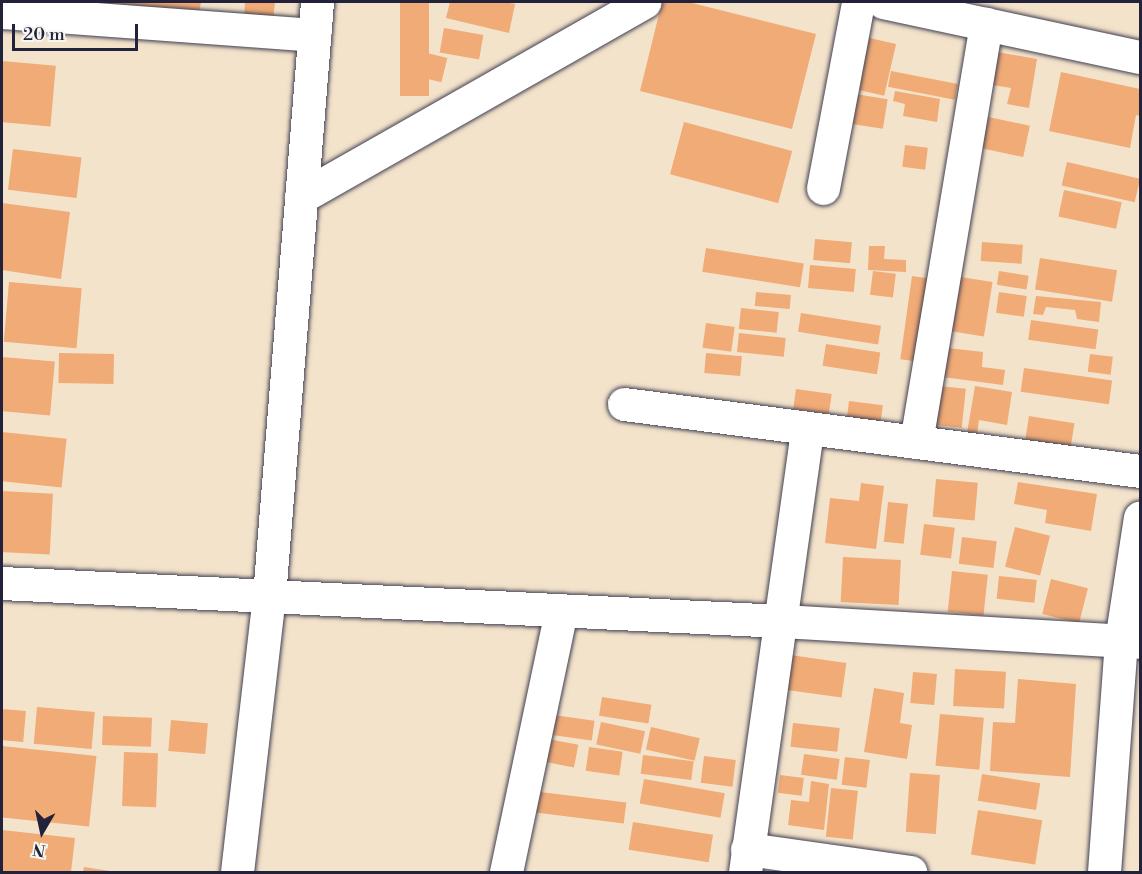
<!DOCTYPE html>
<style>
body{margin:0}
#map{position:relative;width:1142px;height:874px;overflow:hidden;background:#f3e3cb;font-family:"Libre Bodoni",serif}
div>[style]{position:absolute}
.building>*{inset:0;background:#f0ab77;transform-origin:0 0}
.roads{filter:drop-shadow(0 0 2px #413f51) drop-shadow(0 0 2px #413f51)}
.minor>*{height:33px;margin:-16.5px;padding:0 16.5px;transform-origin:16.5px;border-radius:16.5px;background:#fff}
span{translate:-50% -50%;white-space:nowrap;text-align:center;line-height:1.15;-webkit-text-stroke:5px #f6f6f2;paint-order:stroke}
.frame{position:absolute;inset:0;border:3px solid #22223b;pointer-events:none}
.north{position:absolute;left:12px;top:802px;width:60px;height:60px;-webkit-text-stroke:4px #f6f6f2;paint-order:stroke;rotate:189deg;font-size:16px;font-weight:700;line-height:24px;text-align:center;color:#22223b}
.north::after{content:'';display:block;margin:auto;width:21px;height:27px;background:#22223b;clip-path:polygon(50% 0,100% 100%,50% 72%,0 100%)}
.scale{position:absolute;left:12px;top:24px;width:126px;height:27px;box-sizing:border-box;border:3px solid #22223b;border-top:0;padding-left:8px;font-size:18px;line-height:21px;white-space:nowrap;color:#22223b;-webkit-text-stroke:4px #f6f6f2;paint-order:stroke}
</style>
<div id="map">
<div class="building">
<i style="clip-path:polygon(100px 2px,201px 2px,199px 14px,99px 4px)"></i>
<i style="clip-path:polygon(245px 2px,275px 2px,273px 21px,244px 17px)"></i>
<i style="left:400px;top:2px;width:29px;height:94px"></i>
<i style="clip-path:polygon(450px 2px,503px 2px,515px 4px,509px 33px,446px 18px)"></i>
<i style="clip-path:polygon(662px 2px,688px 2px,816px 34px,792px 129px,640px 91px)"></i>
<i style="left:444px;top:28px;width:40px;height:25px;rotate:10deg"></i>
<i style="left:861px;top:36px;width:36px;height:53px;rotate:13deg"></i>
<i style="clip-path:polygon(986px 50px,1037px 59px,1029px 108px,1007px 104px,1011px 88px,980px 83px)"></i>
<i style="left:427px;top:53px;width:21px;height:25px;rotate:14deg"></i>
<i style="left:2px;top:61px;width:54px;height:61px;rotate:5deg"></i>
<i style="left:891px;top:71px;width:68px;height:16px;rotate:11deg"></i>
<i style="clip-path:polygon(1061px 72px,1140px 89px,1140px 116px,1136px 115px,1130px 148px,1049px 131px)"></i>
<i style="clip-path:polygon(895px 91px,940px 99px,937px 122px,903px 116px,905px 104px,893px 101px)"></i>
<i style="left:855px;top:94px;width:33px;height:30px;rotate:9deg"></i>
<i style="left:979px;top:115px;width:52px;height:32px;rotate:12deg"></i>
<i style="left:684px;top:122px;width:112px;height:54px;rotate:15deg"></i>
<i style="left:905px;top:145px;width:23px;height:22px;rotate:7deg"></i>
<i style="left:13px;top:149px;width:69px;height:41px;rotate:7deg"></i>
<i style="left:1067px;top:162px;width:75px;height:24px;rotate:13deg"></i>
<i style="left:1064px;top:190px;width:59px;height:27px;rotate:12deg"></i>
<i style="clip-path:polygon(2px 203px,70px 212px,61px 279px,2px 270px)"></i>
<i style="left:815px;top:239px;width:37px;height:21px;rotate:5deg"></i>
<i style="left:982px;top:242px;width:41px;height:19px;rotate:4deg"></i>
<i style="clip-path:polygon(869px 246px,885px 246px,884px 259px,906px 260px,906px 272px,868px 270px)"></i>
<i style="left:706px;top:248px;width:99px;height:24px;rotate:9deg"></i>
<i style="left:1040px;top:258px;width:78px;height:32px;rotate:9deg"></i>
<i style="left:810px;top:265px;width:46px;height:23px;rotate:5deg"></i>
<i style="left:873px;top:271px;width:23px;height:24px;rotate:7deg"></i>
<i style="left:999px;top:271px;width:30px;height:14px;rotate:9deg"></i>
<i style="left:912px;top:276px;width:21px;height:84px;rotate:8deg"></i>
<i style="left:954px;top:276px;width:39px;height:55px;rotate:9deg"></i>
<i style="left:9px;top:282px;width:73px;height:60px;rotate:5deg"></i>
<i style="left:756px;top:292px;width:35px;height:14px;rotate:5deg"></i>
<i style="left:999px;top:292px;width:28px;height:21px;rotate:8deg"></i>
<i style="clip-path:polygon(1036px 296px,1101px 302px,1099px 322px,1077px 319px,1075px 310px,1046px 307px,1043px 315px,1033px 314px)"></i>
<i style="left:741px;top:308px;width:38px;height:21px;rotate:6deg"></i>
<i style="left:801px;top:313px;width:81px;height:19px;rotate:9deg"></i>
<i style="left:1031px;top:320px;width:68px;height:20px;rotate:8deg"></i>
<i style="left:706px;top:323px;width:29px;height:25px;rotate:8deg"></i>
<i style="left:739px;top:333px;width:47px;height:19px;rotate:6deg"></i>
<i style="left:826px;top:344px;width:55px;height:22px;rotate:9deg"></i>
<i style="clip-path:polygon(939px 347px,983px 352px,982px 367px,1005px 370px,1003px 385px,935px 376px)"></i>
<i style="left:59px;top:353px;width:55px;height:30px;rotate:1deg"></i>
<i style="left:706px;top:353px;width:36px;height:20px;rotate:5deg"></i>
<i style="left:1090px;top:354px;width:23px;height:18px;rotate:7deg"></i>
<i style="left:2px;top:357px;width:53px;height:54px;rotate:5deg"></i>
<i style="left:1024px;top:368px;width:89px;height:24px;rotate:8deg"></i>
<i style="left:929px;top:385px;width:37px;height:39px;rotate:6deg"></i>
<i style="clip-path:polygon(975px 386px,1012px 392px,1007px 425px,979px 420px,977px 435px,967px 433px)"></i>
<i style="left:796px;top:389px;width:36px;height:20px;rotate:8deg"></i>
<i style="left:849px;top:401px;width:34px;height:18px;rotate:7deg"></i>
<i style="left:1029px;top:416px;width:46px;height:24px;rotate:9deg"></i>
<i style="left:2px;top:432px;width:65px;height:49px;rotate:6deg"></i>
<i style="left:936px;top:479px;width:42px;height:38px;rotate:5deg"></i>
<i style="clip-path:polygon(1018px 482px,1097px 494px,1091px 531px,1045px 523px,1047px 510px,1014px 504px)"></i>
<i style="clip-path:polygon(861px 483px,884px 486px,876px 549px,825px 543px,830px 498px,859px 501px)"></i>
<i style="left:2px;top:491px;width:51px;height:61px;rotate:3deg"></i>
<i style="left:888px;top:502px;width:20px;height:40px;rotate:6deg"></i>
<i style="left:924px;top:524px;width:31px;height:31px;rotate:7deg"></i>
<i style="left:1015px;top:527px;width:36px;height:41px;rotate:14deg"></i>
<i style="left:962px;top:537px;width:35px;height:27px;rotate:7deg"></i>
<i style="left:843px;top:557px;width:58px;height:45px;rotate:3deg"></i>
<i style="left:952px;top:571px;width:36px;height:41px;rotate:6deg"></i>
<i style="left:999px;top:576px;width:38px;height:23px;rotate:6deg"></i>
<i style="left:1051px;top:579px;width:38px;height:36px;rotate:14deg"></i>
<i style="left:783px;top:654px;width:64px;height:35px;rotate:8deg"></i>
<i style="left:955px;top:669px;width:51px;height:37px;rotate:3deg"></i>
<i style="left:913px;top:672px;width:24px;height:31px;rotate:5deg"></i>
<i style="clip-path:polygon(1018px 679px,1076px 684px,1070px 777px,990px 771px,993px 722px,1015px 723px)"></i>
<i style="clip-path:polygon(874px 688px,904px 693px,900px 723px,912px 725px,907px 759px,864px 752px)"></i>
<i style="left:602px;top:697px;width:50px;height:19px;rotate:9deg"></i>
<i style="left:37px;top:707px;width:58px;height:37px;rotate:5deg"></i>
<i style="left:2px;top:709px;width:24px;height:31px;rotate:5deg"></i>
<i style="left:546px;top:714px;width:49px;height:20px;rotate:8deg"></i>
<i style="left:940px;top:714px;width:44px;height:52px;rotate:5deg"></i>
<i style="left:103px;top:716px;width:49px;height:29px;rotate:2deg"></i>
<i style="left:171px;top:720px;width:37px;height:31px;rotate:5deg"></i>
<i style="left:601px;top:722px;width:45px;height:23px;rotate:12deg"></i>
<i style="left:793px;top:723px;width:47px;height:24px;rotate:6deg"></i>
<i style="left:651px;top:727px;width:50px;height:23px;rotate:13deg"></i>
<i style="left:543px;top:738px;width:36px;height:23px;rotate:11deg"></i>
<i style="left:2px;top:746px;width:95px;height:71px;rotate:6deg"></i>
<i style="left:589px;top:747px;width:34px;height:24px;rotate:8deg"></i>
<i style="left:124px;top:752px;width:34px;height:54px;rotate:2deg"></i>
<i style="left:804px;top:754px;width:36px;height:21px;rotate:8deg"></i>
<i style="left:643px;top:755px;width:51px;height:19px;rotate:7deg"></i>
<i style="left:704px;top:756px;width:32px;height:27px;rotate:7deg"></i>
<i style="left:845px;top:757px;width:25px;height:28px;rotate:7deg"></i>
<i style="left:910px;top:773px;width:30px;height:59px;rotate:4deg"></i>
<i style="left:982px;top:774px;width:59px;height:27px;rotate:9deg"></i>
<i style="left:780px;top:775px;width:24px;height:18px;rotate:7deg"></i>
<i style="left:644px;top:779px;width:82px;height:25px;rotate:10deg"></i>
<i style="clip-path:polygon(811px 781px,829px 784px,824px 830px,788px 825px,791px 800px,809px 802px)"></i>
<i style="left:831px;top:788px;width:27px;height:49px;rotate:6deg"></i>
<i style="left:532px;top:791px;width:95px;height:21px;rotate:7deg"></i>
<i style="left:978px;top:810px;width:65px;height:45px;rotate:9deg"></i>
<i style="left:633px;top:822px;width:81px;height:28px;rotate:9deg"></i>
<i style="clip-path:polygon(2px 830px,75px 838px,71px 872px,2px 872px)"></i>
<i style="clip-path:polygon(84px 867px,110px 871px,110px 872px,83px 872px)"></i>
</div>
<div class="roads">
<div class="minor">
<i style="left:883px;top:2px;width:263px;rotate:12.1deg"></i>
<i style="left:2px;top:12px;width:313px;rotate:4.2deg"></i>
<i style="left:823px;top:188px;width:189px;rotate:-79.3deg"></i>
<i style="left:301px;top:197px;width:395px;rotate:-29.6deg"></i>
<i style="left:624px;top:404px;width:520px;rotate:7.4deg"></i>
<i style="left:916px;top:442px;width:424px;rotate:-80.5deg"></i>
<i style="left:2px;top:583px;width:780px;rotate:2.79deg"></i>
<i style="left:781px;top:621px;width:360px;rotate:3.3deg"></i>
<i style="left:747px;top:849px;width:165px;rotate:8deg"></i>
<i style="left:237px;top:872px;width:278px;rotate:-83.4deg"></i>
<i style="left:269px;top:596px;width:596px;rotate:-85.38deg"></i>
<i style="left:506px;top:872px;width:266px;rotate:-78.1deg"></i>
<i style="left:745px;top:872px;width:447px;rotate:-82deg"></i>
<i style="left:1104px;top:872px;width:232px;rotate:-85.8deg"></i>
<i style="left:1121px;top:641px;width:125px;rotate:-81.3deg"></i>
</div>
</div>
<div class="frame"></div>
<div class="north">N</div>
<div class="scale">20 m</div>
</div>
